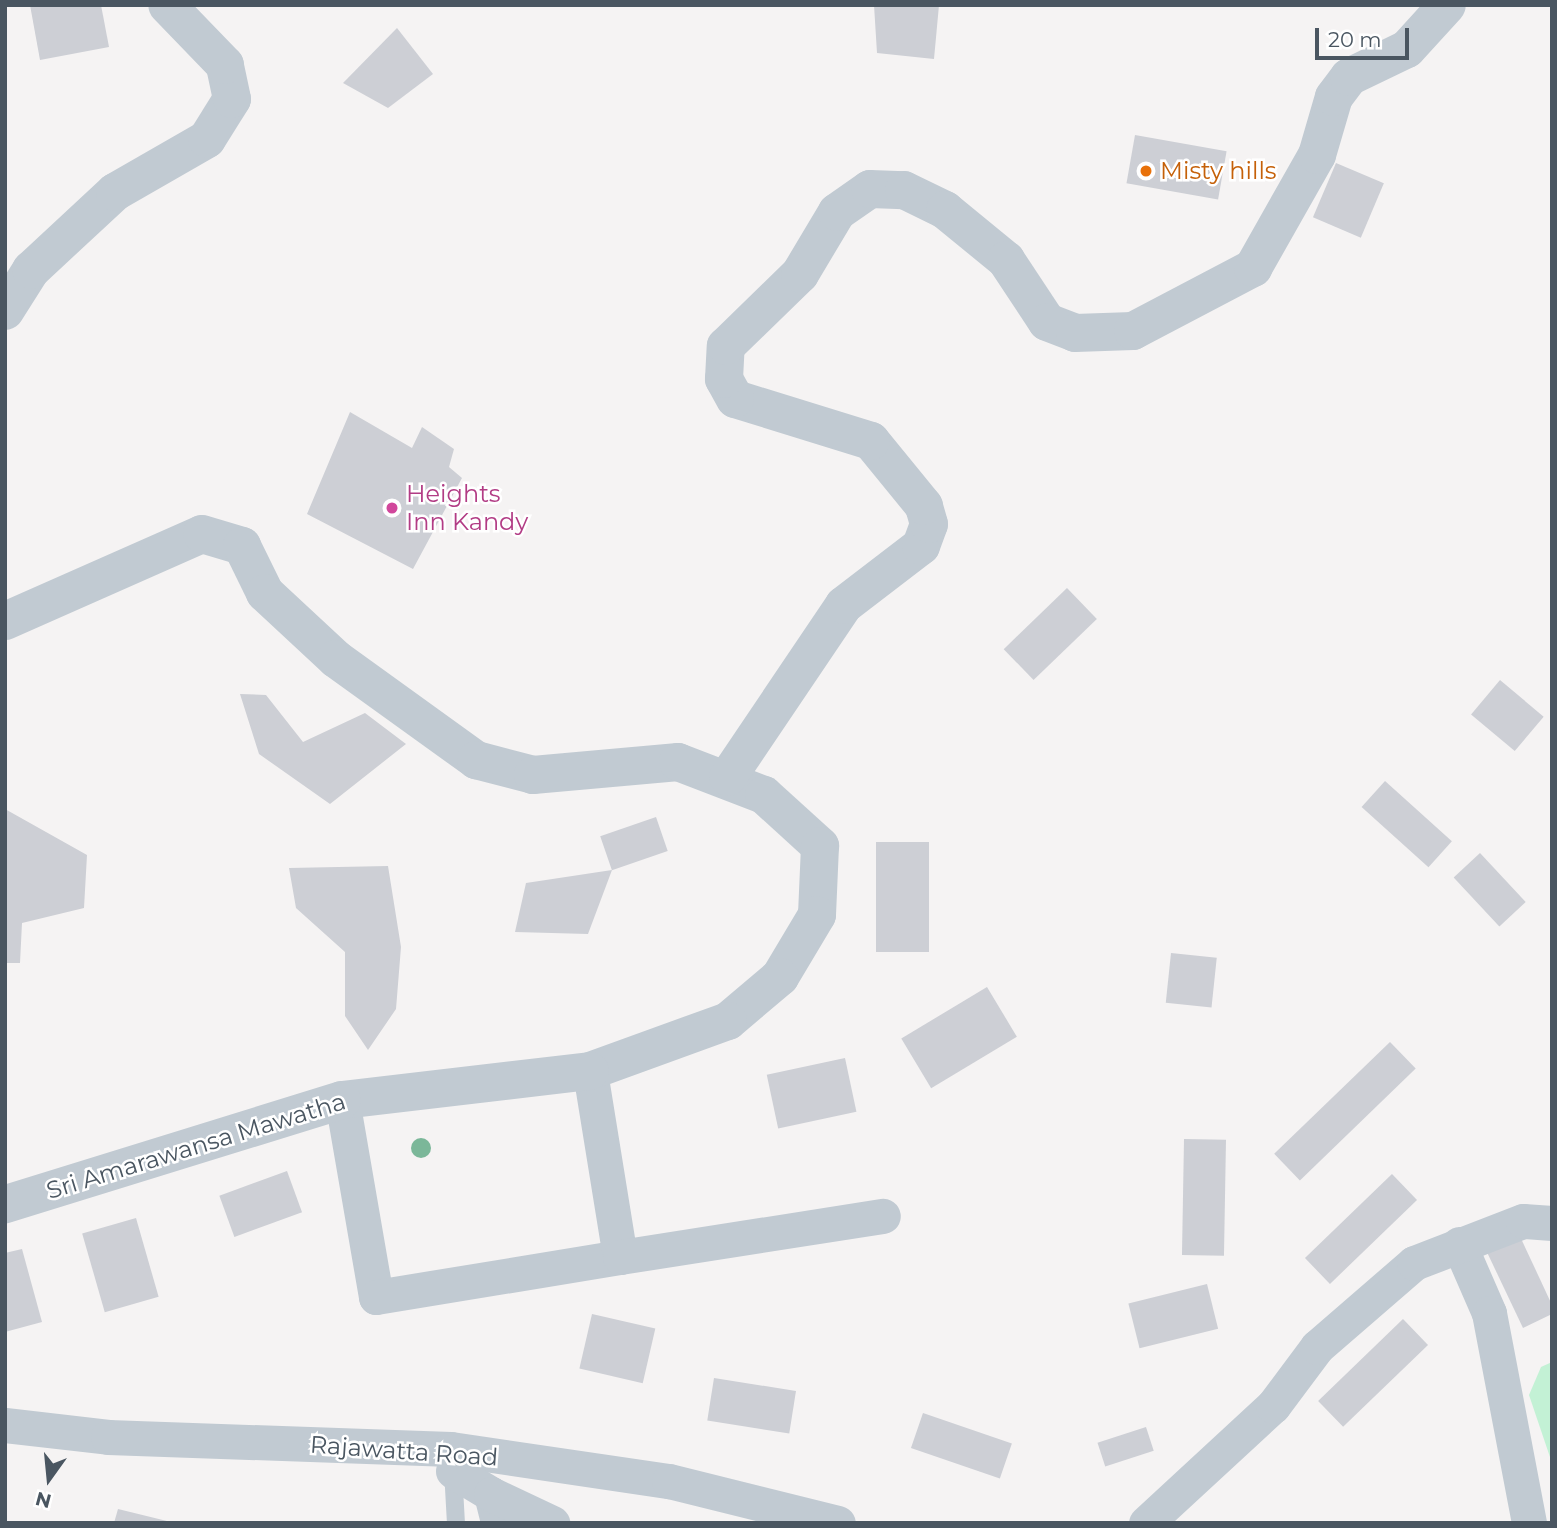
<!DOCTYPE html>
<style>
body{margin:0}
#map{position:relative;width:1557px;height:1528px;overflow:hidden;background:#f5f3f3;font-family:Montserrat,sans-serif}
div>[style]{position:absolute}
.green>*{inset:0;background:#c3f1d5}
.building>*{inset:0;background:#cdcfd5;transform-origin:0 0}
.service>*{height:18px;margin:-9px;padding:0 9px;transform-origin:9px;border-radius:9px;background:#c1cad2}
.minor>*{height:35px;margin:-17.5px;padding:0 17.5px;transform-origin:17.5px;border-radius:17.5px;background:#c1cad2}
.tertiary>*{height:38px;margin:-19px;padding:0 19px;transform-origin:19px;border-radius:19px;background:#c1cad2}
.trees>*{width:20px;height:20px;margin:-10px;border-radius:50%;background:#7bb799}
.dots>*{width:19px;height:19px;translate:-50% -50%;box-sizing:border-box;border:4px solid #fff;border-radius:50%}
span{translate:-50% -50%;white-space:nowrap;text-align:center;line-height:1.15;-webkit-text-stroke:5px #fff;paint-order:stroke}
.food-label{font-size:24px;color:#c56008}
.left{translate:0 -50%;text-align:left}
.hotel-label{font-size:24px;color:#b23c85}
.street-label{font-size:24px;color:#4a5661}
.frame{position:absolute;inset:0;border:7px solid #4a5661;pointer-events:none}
.north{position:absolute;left:14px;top:1444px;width:70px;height:70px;-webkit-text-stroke:5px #fff;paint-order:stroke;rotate:195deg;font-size:19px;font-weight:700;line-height:28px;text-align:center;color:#4a5661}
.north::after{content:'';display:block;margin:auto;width:24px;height:32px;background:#4a5661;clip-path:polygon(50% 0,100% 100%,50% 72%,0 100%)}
.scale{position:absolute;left:1315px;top:28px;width:94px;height:32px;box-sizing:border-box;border:4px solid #4a5661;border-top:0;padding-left:9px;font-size:21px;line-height:24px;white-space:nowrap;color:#4a5661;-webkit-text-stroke:5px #fff;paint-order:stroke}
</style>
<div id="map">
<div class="green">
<i style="clip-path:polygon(1552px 1362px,1552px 1463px,1529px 1395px,1541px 1367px)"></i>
</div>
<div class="building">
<i style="clip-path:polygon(30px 5px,101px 5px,109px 47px,40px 60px)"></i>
<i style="clip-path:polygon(874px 5px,939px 5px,934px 59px,877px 53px)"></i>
<i style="clip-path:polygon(397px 28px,433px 74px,388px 108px,343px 83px)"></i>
<i style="left:1135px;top:135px;width:93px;height:49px;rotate:10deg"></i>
<i style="left:1336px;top:163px;width:52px;height:59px;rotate:23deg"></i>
<i style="clip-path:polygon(350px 412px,412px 448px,422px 427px,454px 449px,449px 467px,462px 478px,413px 569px,307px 514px)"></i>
<i style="left:1067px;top:588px;width:43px;height:88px;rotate:46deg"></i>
<i style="left:1500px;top:680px;width:57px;height:45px;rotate:40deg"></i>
<i style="clip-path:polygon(240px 694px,266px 695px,303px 742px,365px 713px,406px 744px,330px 804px,259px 754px)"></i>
<i style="left:1385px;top:781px;width:90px;height:35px;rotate:42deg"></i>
<i style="clip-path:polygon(5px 809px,87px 855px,84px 908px,22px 923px,20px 963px,5px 963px)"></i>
<i style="left:656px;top:817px;width:36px;height:59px;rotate:71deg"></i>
<i style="left:876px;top:842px;width:53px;height:110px"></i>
<i style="left:1480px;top:853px;width:67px;height:36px;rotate:47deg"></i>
<i style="clip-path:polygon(388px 866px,401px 947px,396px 1009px,368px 1050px,345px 1016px,345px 952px,296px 908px,289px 868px)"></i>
<i style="clip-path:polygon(612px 870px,588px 934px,515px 932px,526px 883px)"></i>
<i style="left:1171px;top:953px;width:46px;height:50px;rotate:6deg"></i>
<i style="left:987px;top:987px;width:58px;height:100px;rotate:59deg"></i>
<i style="left:1390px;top:1042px;width:37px;height:161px;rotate:46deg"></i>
<i style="left:845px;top:1058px;width:55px;height:80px;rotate:78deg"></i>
<i style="left:1184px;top:1139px;width:42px;height:116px;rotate:1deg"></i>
<i style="left:287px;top:1171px;width:44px;height:72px;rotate:70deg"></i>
<i style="left:1392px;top:1174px;width:36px;height:121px;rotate:46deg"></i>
<i style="left:136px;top:1218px;width:82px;height:56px;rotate:74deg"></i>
<i style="clip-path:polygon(1518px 1232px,1552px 1305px,1552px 1314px,1523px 1328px,1485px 1248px)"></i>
<i style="clip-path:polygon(22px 1249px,42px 1322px,5px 1332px,5px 1253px)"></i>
<i style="left:1207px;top:1284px;width:46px;height:81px;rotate:76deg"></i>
<i style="left:592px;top:1314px;width:65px;height:56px;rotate:13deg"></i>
<i style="left:1403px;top:1319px;width:36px;height:118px;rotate:46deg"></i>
<i style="left:714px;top:1378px;width:83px;height:43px;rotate:9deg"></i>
<i style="left:923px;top:1413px;width:94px;height:37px;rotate:19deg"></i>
<i style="left:1146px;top:1427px;width:25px;height:51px;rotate:72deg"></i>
<i style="clip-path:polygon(118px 1509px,171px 1522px,171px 1523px,114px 1523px)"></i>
</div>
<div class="service">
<i style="left:453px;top:1470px;width:53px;rotate:86.8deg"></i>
</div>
<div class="minor">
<i style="left:342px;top:1100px;width:200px;rotate:80.2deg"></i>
<i style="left:376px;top:1297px;width:247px;rotate:-9.3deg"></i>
<i style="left:620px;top:1257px;width:188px;rotate:-99.2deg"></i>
<i style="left:1459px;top:1244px;width:75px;rotate:66.5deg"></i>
<i style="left:1489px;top:1313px;width:214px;rotate:79.2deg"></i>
<i style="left:620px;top:1257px;width:266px;rotate:-8.9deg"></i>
<i style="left:5px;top:1425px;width:104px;rotate:6.6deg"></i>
<i style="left:108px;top:1437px;width:343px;rotate:2deg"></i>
<i style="left:451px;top:1449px;width:220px;rotate:8.4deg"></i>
<i style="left:669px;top:1481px;width:174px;rotate:14deg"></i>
<i style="left:453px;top:1471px;width:44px;rotate:31.2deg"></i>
<i style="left:491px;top:1494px;width:30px;rotate:76deg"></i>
<i style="left:491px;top:1494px;width:68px;rotate:25.4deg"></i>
<i style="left:1146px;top:1523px;width:173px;rotate:-42.7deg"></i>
<i style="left:1273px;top:1406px;width:74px;rotate:-53.3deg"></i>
<i style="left:1317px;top:1347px;width:128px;rotate:-40.9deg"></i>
<i style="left:1414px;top:1263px;width:117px;rotate:-21.1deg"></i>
<i style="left:1523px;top:1221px;width:29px;rotate:4deg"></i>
</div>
<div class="tertiary">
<i style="left:5px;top:311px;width:49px;rotate:-57.6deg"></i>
<i style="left:31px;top:270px;width:115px;rotate:-42.9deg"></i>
<i style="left:115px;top:192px;width:106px;rotate:-29.9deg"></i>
<i style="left:207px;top:139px;width:47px;rotate:-58deg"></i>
<i style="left:232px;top:99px;width:35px;rotate:-102deg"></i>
<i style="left:225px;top:65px;width:83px;rotate:-134deg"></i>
<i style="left:5px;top:621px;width:215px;rotate:-23.8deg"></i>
<i style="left:202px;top:534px;width:42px;rotate:16.7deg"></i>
<i style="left:242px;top:546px;width:52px;rotate:63.9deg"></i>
<i style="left:265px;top:593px;width:97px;rotate:42.9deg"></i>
<i style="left:336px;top:659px;width:173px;rotate:35.8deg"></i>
<i style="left:476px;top:760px;width:59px;rotate:14.7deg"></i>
<i style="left:533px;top:775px;width:146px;rotate:-5.1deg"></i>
<i style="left:678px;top:762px;width:92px;rotate:21deg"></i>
<i style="left:764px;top:795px;width:76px;rotate:42.3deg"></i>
<i style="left:820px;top:846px;width:69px;rotate:92.5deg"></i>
<i style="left:817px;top:915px;width:72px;rotate:120.8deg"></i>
<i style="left:780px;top:977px;width:68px;rotate:139.8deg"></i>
<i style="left:728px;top:1021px;width:147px;rotate:160.1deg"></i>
<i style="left:590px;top:1071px;width:250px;rotate:173.3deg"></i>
<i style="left:342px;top:1100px;width:353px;rotate:162.8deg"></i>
<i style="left:728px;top:777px;width:207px;rotate:-56deg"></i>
<i style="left:844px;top:605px;width:97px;rotate:-37.5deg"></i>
<i style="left:921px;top:546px;width:23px;rotate:-70deg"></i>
<i style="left:929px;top:524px;width:19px;rotate:-106deg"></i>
<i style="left:924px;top:506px;width:84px;rotate:-129.2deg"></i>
<i style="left:871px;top:441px;width:142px;rotate:-162.8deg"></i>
<i style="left:735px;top:399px;width:23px;rotate:-119deg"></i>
<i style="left:724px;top:379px;width:33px;rotate:-87deg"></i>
<i style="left:726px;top:346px;width:103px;rotate:-44.2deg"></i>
<i style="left:800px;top:274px;width:72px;rotate:-59.2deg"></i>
<i style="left:837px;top:212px;width:40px;rotate:-34.9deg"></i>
<i style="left:870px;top:189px;width:34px;rotate:2deg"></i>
<i style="left:904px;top:190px;width:46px;rotate:26deg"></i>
<i style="left:945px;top:210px;width:79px;rotate:39.3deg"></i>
<i style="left:1006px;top:260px;width:74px;rotate:56.5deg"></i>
<i style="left:1047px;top:322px;width:30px;rotate:21deg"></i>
<i style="left:1075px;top:333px;width:58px;rotate:-2deg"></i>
<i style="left:1133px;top:331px;width:136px;rotate:-27.7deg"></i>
<i style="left:1253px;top:268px;width:130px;rotate:-60.5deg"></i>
<i style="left:1317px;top:155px;width:60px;rotate:-73.7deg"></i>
<i style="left:1334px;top:97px;width:25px;rotate:-53deg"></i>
<i style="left:1349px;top:77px;width:64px;rotate:-25.8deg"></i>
<i style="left:1407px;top:49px;width:59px;rotate:-47.7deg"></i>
</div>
<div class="trees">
<i style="left:421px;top:1148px"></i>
</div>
<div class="dots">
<i style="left:1146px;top:171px;background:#e8710a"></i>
<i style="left:392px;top:508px;background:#d1479c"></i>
</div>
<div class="food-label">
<span class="left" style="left:1160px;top:171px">Misty hills</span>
</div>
<div class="hotel-label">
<span class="left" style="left:406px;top:508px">Heights<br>Inn Kandy</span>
</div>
<div class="street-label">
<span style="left:196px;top:1146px;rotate:-17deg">Sri Amarawansa Mawatha</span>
<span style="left:404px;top:1451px;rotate:4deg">Rajawatta Road</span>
</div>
<div class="frame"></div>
<div class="north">N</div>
<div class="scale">20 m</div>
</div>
